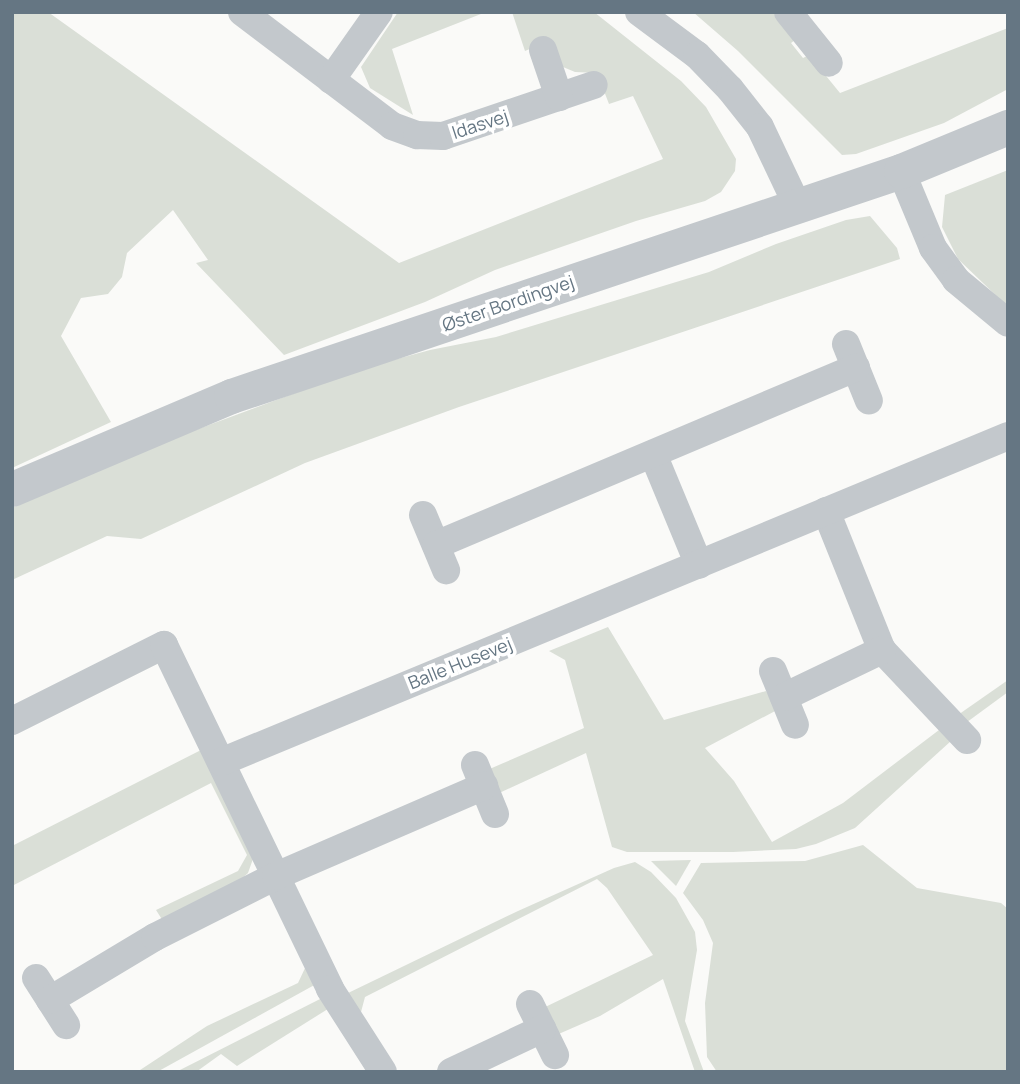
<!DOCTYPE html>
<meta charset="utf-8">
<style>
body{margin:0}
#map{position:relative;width:1020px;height:1084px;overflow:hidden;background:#fafaf8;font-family:Manrope,sans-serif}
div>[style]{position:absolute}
.green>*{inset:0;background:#dadfd7}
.minor>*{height:28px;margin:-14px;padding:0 14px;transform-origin:14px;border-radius:14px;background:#c3c8cc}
.tertiary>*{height:35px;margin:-17.5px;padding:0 17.5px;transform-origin:17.5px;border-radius:17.5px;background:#c3c8cc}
span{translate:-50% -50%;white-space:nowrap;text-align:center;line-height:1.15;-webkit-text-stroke:7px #fff;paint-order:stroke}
.street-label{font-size:18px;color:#657683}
.frame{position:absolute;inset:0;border:14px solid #657683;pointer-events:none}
</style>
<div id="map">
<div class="green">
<i style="clip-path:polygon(12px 12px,48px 12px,399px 263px,663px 159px,633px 96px,609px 104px,597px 73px,575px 72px,563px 67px,551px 40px,525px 51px,512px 12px,594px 12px,681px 81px,706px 107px,736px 159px,735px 171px,721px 192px,705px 201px,636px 221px,495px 270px,425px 302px,284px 355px,196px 263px,208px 260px,173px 210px,127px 253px,122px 277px,108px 294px,81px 298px,61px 336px,111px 422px,12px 468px)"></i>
<i style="clip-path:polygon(398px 12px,486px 12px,392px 49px,413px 115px,370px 88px,361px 67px)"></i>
<i style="clip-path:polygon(693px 12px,773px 12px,798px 38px,791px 43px,803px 58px,809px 55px,840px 93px,1008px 28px,1008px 89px,944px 123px,856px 154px,842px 155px,738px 51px)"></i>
<i style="clip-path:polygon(1008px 170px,1008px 307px,958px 259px,942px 227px,945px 195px)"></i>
<i style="clip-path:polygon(870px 216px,897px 248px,900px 259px,459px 407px,305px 463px,141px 539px,107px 536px,12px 580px,12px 508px,147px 448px,360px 369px,430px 350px,496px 337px,709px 272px,776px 244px,846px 220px)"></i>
<i style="clip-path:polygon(608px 627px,664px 720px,766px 691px,777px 710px,705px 748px,734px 781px,772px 842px,843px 803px,939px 730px,951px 741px,855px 828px,816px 844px,796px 849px,733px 852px,627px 852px,612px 847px,586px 753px,497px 794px,485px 771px,584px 728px,565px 660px,549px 651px)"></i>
<i style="clip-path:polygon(1008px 680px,1008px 692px,963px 725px,955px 717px)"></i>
<i style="clip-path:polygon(203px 749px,254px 856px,248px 873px,238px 882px,163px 921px,156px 910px,238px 871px,247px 855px,211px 783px,12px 886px,12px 846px)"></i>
<i style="clip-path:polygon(863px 845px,917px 888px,1001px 903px,1008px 909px,1008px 1072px,717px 1072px,707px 1057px,705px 1003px,713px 943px,703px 920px,683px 893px,701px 863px,805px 861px)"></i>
<i style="clip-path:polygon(691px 860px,676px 886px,651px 861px)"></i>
<i style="clip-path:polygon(635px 862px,651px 872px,676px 898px,695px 932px,697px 950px,685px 1021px,704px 1072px,695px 1072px,663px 979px,600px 1016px,554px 1036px,539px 1010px,653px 955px,607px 888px,597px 879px,365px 997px,361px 1012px,346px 994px,518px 911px,614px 868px)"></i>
<i style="clip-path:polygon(306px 966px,318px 983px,157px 1072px,137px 1072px,207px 1026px,298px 983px)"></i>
<i style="clip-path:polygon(324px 997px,331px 1007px,237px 1066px,221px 1054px,196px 1072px,176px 1072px)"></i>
</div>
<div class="minor">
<i style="left:242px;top:12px;width:188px;rotate:37.2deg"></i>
<i style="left:392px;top:126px;width:27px;rotate:20deg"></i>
<i style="left:417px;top:135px;width:26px;rotate:2deg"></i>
<i style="left:443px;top:136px;width:159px;rotate:-18.7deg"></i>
<i style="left:639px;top:12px;width:72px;rotate:36.6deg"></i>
<i style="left:697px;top:55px;width:47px;rotate:45.9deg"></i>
<i style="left:730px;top:89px;width:48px;rotate:51.7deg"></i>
<i style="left:760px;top:127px;width:86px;rotate:64.6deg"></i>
<i style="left:788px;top:12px;width:65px;rotate:51.2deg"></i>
<i style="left:543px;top:50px;width:50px;rotate:71.2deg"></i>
<i style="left:331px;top:80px;width:83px;rotate:-54.8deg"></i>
<i style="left:901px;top:171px;width:83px;rotate:67.4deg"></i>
<i style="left:933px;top:248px;width:39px;rotate:54deg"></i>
<i style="left:956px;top:280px;width:67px;rotate:39.6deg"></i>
<i style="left:846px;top:344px;width:61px;rotate:68deg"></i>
<i style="left:653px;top:454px;width:120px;rotate:67.5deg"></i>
<i style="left:826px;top:511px;width:150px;rotate:68.1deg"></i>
<i style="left:882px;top:650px;width:124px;rotate:46.6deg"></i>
<i style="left:423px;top:515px;width:60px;rotate:67.3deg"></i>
<i style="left:436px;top:545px;width:456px;rotate:-22.9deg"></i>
<i style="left:773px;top:671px;width:58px;rotate:67.8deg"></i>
<i style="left:784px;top:697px;width:109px;rotate:-25.6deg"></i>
<i style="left:12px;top:721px;width:170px;rotate:-26.6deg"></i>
<i style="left:164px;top:645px;width:382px;rotate:64.2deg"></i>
<i style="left:330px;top:989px;width:98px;rotate:57.4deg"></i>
<i style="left:221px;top:762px;width:852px;rotate:-22.5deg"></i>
<i style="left:475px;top:765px;width:53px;rotate:67.8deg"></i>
<i style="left:36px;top:978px;width:56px;rotate:57.4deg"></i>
<i style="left:50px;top:1000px;width:122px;rotate:-31deg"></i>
<i style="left:155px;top:937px;width:136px;rotate:-26.8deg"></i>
<i style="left:276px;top:876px;width:227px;rotate:-23.4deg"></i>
<i style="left:530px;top:1004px;width:57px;rotate:63.9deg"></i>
<i style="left:451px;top:1072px;width:101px;rotate:-25.3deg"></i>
</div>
<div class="tertiary">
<i style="left:12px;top:489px;width:238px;rotate:-23deg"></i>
<i style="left:231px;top:396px;width:707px;rotate:-18.56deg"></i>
<i style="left:901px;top:171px;width:116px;rotate:-22.4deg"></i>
</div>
<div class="street-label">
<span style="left:480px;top:124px;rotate:-18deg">Idasvej</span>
<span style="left:508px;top:303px;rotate:-19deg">Øster Bordingvej</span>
<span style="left:460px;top:663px;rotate:-22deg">Balle Husevej</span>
</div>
<div class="frame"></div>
</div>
